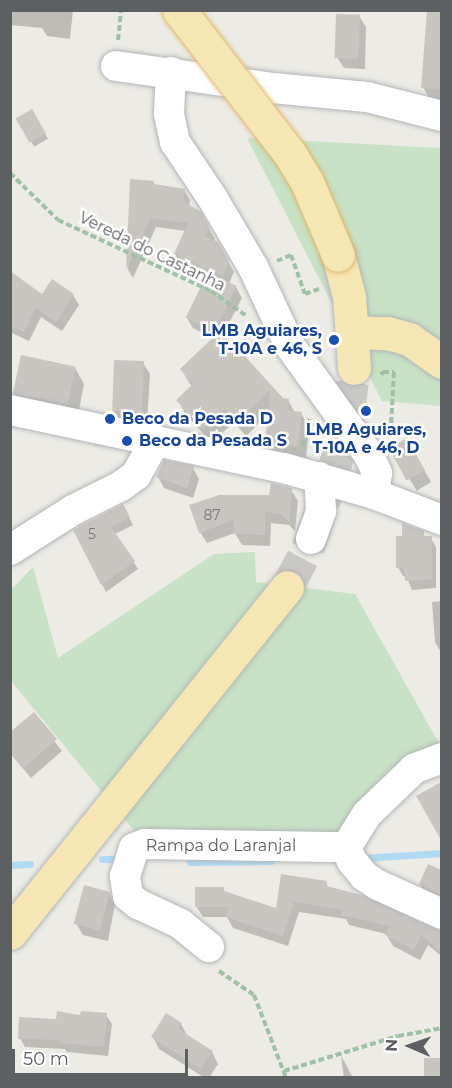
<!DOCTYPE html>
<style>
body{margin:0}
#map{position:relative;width:452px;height:1088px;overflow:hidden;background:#edebe5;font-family:Montserrat,sans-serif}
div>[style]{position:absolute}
.green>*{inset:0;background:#c7e2c5}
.shadow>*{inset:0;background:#0003;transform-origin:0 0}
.stream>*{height:7px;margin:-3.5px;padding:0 3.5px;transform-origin:3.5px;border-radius:3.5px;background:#aedaf4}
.building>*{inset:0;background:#c9c6c2;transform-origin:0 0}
.major-tunnel>*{height:33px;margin-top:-16.5px;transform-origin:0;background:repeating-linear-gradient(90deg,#c9c8c4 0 33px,transparent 0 49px)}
.path>*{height:4px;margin-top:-2px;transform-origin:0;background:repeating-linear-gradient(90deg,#9fc2a6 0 6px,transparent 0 9px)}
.roads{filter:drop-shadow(0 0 2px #b2b5b8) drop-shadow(0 0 2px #b2b5b8)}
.minor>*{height:30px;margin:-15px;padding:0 15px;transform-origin:15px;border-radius:15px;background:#fff}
.major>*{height:33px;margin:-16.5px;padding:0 16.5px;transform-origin:16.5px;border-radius:16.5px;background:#f5e6b3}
.bridges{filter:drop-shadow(0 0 2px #dfb76c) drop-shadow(0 0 2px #dfb76c)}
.major-bridge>*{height:33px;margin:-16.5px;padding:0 16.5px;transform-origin:16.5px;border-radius:16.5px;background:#f5e6b3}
.dots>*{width:16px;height:16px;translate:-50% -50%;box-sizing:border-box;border:3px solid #fff;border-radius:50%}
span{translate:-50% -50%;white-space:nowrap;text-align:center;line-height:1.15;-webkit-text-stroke:5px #fff;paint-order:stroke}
.number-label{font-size:14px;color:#787a7b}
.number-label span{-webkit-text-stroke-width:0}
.street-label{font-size:16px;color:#5d6063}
.transit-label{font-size:16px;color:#164399;font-weight:700}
.right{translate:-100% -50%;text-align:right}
.left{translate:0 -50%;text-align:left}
.frame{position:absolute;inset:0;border:12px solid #5d6063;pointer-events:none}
.north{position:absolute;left:380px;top:1016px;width:60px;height:60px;-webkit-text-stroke:4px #fff;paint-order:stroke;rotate:272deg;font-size:16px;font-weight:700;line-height:24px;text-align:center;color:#5d6063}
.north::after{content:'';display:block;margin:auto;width:21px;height:27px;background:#5d6063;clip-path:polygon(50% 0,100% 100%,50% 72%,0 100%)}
.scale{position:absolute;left:12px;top:1049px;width:176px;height:27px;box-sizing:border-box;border:3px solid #5d6063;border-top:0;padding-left:8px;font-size:18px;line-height:21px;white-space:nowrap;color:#5d6063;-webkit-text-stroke:4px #fff;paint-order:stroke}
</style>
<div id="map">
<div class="green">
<i style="clip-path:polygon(247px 138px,441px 148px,441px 406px,382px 401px)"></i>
<i style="clip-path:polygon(255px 552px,256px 582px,355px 594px,441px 747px,349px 838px,145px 844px,11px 681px,10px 591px,33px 567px,58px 658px,214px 554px)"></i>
</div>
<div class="shadow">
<i style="clip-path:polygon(10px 10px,73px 10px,70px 39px,47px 36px,42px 28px,10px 25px)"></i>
<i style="clip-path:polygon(428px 10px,442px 10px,442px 104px,432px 103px,423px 87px)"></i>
<i style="clip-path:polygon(359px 16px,366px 27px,365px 69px,344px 68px,337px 57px)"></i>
<i style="left:32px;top:112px;width:31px;height:16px;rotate:59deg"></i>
<i style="clip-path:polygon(132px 181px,153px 182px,156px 186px,184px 190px,190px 200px,189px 206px,200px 213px,215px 239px,213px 241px,217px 243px,234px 272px,229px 284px,236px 287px,242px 298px,223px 335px,283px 400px,288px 400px,295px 413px,301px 413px,309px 428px,306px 460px,275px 457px,266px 442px,269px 414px,246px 436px,234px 422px,212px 443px,186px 415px,178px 400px,192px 387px,181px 369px,214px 339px,193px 328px,187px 318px,208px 276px,181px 264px,175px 254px,186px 231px,156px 227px,133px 278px,128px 270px)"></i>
<i style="clip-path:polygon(10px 272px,42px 296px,73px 295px,79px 305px,62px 331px,41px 317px,29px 341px,10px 332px)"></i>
<i style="clip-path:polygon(143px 363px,150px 374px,147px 424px,120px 422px,113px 411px)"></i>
<i style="clip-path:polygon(75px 368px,84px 384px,77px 420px,24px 409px,14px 393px)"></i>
<i style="left:406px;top:440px;width:49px;height:17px;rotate:59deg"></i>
<i style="clip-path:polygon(193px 468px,199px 479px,193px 498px,164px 488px,158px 477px)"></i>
<i style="clip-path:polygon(291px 490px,298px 501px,295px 531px,289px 525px,271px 523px,270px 546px,242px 545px,235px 533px,207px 543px,200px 532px)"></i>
<i style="clip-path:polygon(123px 506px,133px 525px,115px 534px,138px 569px,106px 592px,75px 531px)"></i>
<i style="clip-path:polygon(423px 533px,426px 538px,431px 538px,436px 547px,436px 588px,412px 590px,406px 576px,403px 576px,398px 567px)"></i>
<i style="clip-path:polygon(442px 601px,442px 654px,435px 642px,432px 602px)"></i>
<i style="clip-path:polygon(33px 714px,62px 751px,31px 778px,10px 753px,10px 734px)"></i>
<i style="clip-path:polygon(442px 783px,442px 829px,438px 831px,418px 797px)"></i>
<i style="clip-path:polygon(429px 866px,442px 871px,442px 903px,427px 896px,420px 884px)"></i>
<i style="clip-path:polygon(326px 883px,329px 889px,441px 932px,441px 956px,428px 945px,420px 960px,393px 946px,386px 934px,349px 925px,346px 919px,299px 912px,288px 946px,233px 928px,227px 917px,203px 917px,196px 906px,223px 889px,226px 893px,277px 910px)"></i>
<i style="clip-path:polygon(109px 893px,115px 904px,108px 941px,83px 935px,76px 923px)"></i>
<i style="clip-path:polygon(106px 1015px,112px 1024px,108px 1056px,67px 1052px,65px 1049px,25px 1047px,20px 1038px,58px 1020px)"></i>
<i style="clip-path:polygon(181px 1024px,187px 1035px,212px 1052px,218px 1064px,209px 1078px,205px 1078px,159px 1049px,153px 1037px)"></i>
<i style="clip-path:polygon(341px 1056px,344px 1061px,353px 1078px,344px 1078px)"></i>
</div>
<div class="stream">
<i style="left:362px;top:858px;width:80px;rotate:-3.6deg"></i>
<i style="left:102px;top:859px;width:13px"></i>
<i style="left:190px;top:862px;width:81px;rotate:-0.7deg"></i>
<i style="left:10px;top:865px;width:20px;rotate:-3deg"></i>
</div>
<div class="building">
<i style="clip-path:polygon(427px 10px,441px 10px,441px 89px,421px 88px)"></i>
<i style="left:336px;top:14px;width:24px;height:44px;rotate:2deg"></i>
<i style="left:32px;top:109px;width:28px;height:19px;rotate:60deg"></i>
<i style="clip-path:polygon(130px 179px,154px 181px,154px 184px,185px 189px,183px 201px,201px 212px,210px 228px,205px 236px,218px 242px,229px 261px,223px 276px,174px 254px,188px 223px,151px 218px,126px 270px)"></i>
<i style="clip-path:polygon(10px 271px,42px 294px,52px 279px,74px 294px,56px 322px,36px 308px,24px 332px,10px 326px)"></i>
<i style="left:208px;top:272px;width:32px;height:51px;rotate:26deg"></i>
<i style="clip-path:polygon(221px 330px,283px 398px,289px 399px,288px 410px,302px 412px,298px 446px,265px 443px,270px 390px,237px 422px,224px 409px,203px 429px,176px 400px,193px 384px,180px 369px)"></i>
<i style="left:21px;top:355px;width:56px;height:39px;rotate:12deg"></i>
<i style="left:114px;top:360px;width:30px;height:51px;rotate:2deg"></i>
<i style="left:407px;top:438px;width:37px;height:21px;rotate:61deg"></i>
<i style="clip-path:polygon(164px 460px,194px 466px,187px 488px,156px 477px)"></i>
<i style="clip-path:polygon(271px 483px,292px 488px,289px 522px,281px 514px,265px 512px,265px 535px,234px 534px,234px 520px,199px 533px,189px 505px,219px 495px,269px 495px)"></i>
<i style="clip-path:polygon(123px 504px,130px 517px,111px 527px,135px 561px,101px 585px,73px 530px)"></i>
<i style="clip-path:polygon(402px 523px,424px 531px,424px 536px,432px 536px,432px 579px,405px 581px,404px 568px,396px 568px,396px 536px,402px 536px)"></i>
<i style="clip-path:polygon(34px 712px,57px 739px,24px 768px,10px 752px,10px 732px)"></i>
<i style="clip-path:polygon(441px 782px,441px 840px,416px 796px)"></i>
<i style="clip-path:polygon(428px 864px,441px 870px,441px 895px,419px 884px)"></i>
<i style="clip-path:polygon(281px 874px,327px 881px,326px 886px,362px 895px,441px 931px,441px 952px,421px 935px,414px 950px,385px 935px,389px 926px,341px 915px,342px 910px,294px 902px,283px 936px,225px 917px,229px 907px,195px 907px,195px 887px,224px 887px,224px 891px,276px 908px)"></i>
<i style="left:84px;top:885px;width:27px;height:40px;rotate:15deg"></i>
<i style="clip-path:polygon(57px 1011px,80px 1015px,81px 1011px,107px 1013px,104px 1047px,60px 1043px,60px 1040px,18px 1039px,19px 1017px,56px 1019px)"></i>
<i style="clip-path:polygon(166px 1013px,182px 1023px,178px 1029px,213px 1051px,201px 1069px,151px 1037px)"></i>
<i style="left:424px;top:1058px;width:17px;height:19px"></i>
</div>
<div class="major-tunnel">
<i style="left:287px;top:587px;width:44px;rotate:-61.7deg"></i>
<i style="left:308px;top:548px;width:75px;rotate:-71.3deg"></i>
<i style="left:332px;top:477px;width:64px;rotate:-75.5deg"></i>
<i style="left:348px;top:415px;width:47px;rotate:-82.7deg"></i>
</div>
<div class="path">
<i style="left:118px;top:40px;width:30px;rotate:-84deg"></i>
<i style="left:10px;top:173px;width:67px;rotate:44.4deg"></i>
<i style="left:58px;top:220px;width:169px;rotate:24.9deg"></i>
<i style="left:211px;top:291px;width:42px;rotate:35.2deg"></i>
<i style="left:277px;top:261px;width:15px;rotate:-23deg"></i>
<i style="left:291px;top:255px;width:41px;rotate:70.3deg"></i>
<i style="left:305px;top:294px;width:15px;rotate:-20deg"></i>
<i style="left:381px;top:375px;width:4px;rotate:-56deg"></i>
<i style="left:383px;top:372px;width:11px"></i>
<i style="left:394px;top:372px;width:54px;rotate:93.2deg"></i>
<i style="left:391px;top:426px;width:11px;rotate:105deg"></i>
<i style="left:303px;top:446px;width:28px;rotate:-77deg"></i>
<i style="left:219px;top:971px;width:42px;rotate:34.4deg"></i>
<i style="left:254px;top:995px;width:89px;rotate:68.9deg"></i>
<i style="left:284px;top:1071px;width:119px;rotate:-17.1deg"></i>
<i style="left:398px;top:1036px;width:45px;rotate:-10.3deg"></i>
</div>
<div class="roads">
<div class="minor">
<i style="left:116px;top:66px;width:159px;rotate:8deg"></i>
<i style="left:273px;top:88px;width:94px;rotate:5.5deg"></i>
<i style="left:367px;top:97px;width:77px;rotate:14.2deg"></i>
<i style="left:171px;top:72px;width:42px;rotate:92.7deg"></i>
<i style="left:169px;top:114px;width:29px;rotate:78deg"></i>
<i style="left:175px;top:142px;width:69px;rotate:56.3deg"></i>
<i style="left:213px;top:199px;width:79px;rotate:59.5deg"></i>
<i style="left:253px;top:267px;width:87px;rotate:64.9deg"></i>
<i style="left:290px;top:346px;width:135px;rotate:54.1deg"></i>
<i style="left:369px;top:455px;width:20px;rotate:66deg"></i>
<i style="left:377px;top:473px;width:21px;rotate:98deg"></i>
<i style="left:10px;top:410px;width:280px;rotate:12deg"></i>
<i style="left:284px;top:468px;width:94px;rotate:16.1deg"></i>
<i style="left:374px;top:494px;width:73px;rotate:20.9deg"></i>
<i style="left:311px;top:539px;width:30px;rotate:-70deg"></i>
<i style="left:321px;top:511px;width:34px;rotate:-93deg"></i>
<i style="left:10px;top:550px;width:75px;rotate:-32.4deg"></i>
<i style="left:73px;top:510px;width:54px;rotate:-26.6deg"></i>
<i style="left:121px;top:486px;width:19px;rotate:-36deg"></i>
<i style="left:136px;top:475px;width:40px;rotate:-60.3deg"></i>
<i style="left:442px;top:758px;width:30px;rotate:159deg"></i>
<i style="left:414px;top:769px;width:65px;rotate:136.2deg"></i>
<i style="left:367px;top:814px;width:39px;rotate:122deg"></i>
<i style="left:346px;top:847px;width:15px;rotate:67deg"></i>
<i style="left:352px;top:861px;width:19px;rotate:51deg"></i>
<i style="left:364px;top:876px;width:17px;rotate:33deg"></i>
<i style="left:378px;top:885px;width:70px;rotate:24.4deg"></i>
<i style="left:209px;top:947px;width:36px;rotate:-141deg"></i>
<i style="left:181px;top:924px;width:47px;rotate:-155.1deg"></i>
<i style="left:138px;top:904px;width:13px;rotate:-141deg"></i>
<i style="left:128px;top:896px;width:20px;rotate:-99deg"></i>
<i style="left:125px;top:876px;width:29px;rotate:-72deg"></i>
<i style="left:134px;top:848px;width:12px;rotate:-20deg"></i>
<i style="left:145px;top:844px;width:201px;rotate:0.9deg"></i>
</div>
<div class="major">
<i style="left:338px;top:255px;width:42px;rotate:75deg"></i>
<i style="left:349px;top:296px;width:72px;rotate:86deg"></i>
<i style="left:353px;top:332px;width:34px;rotate:2deg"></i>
<i style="left:387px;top:333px;width:23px;rotate:15deg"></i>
<i style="left:409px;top:339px;width:40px;rotate:34.9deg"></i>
<i style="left:10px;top:933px;width:443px;rotate:-51.3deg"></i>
</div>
</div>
<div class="bridges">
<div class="major-bridge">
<i style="left:179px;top:10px;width:182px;rotate:52.4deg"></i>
<i style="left:290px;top:154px;width:33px;rotate:59deg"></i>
<i style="left:307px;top:182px;width:79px;rotate:67deg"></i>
</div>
</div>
<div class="dots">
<i style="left:334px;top:340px;background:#1a4fb4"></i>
<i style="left:366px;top:411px;background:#1a4fb4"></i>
<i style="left:110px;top:419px;background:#1a4fb4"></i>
<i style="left:127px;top:441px;background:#1a4fb4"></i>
</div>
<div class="number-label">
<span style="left:212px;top:515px">87</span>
<span style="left:92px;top:534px">5</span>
</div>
<div class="street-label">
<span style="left:152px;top:252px;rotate:26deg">Vereda do Castanha</span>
<span style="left:221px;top:846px">Rampa do Laranjal</span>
</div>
<div class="transit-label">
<span class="right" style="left:322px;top:340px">LMB Aguiares,<br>T-10A e 46, S</span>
<span class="left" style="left:122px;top:419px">Beco da Pesada D</span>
<span style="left:366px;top:439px">LMB Aguiares,<br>T-10A e 46, D</span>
<span class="left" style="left:139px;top:441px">Beco da Pesada S</span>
</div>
<div class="frame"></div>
<div class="north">N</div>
<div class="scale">50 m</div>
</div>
